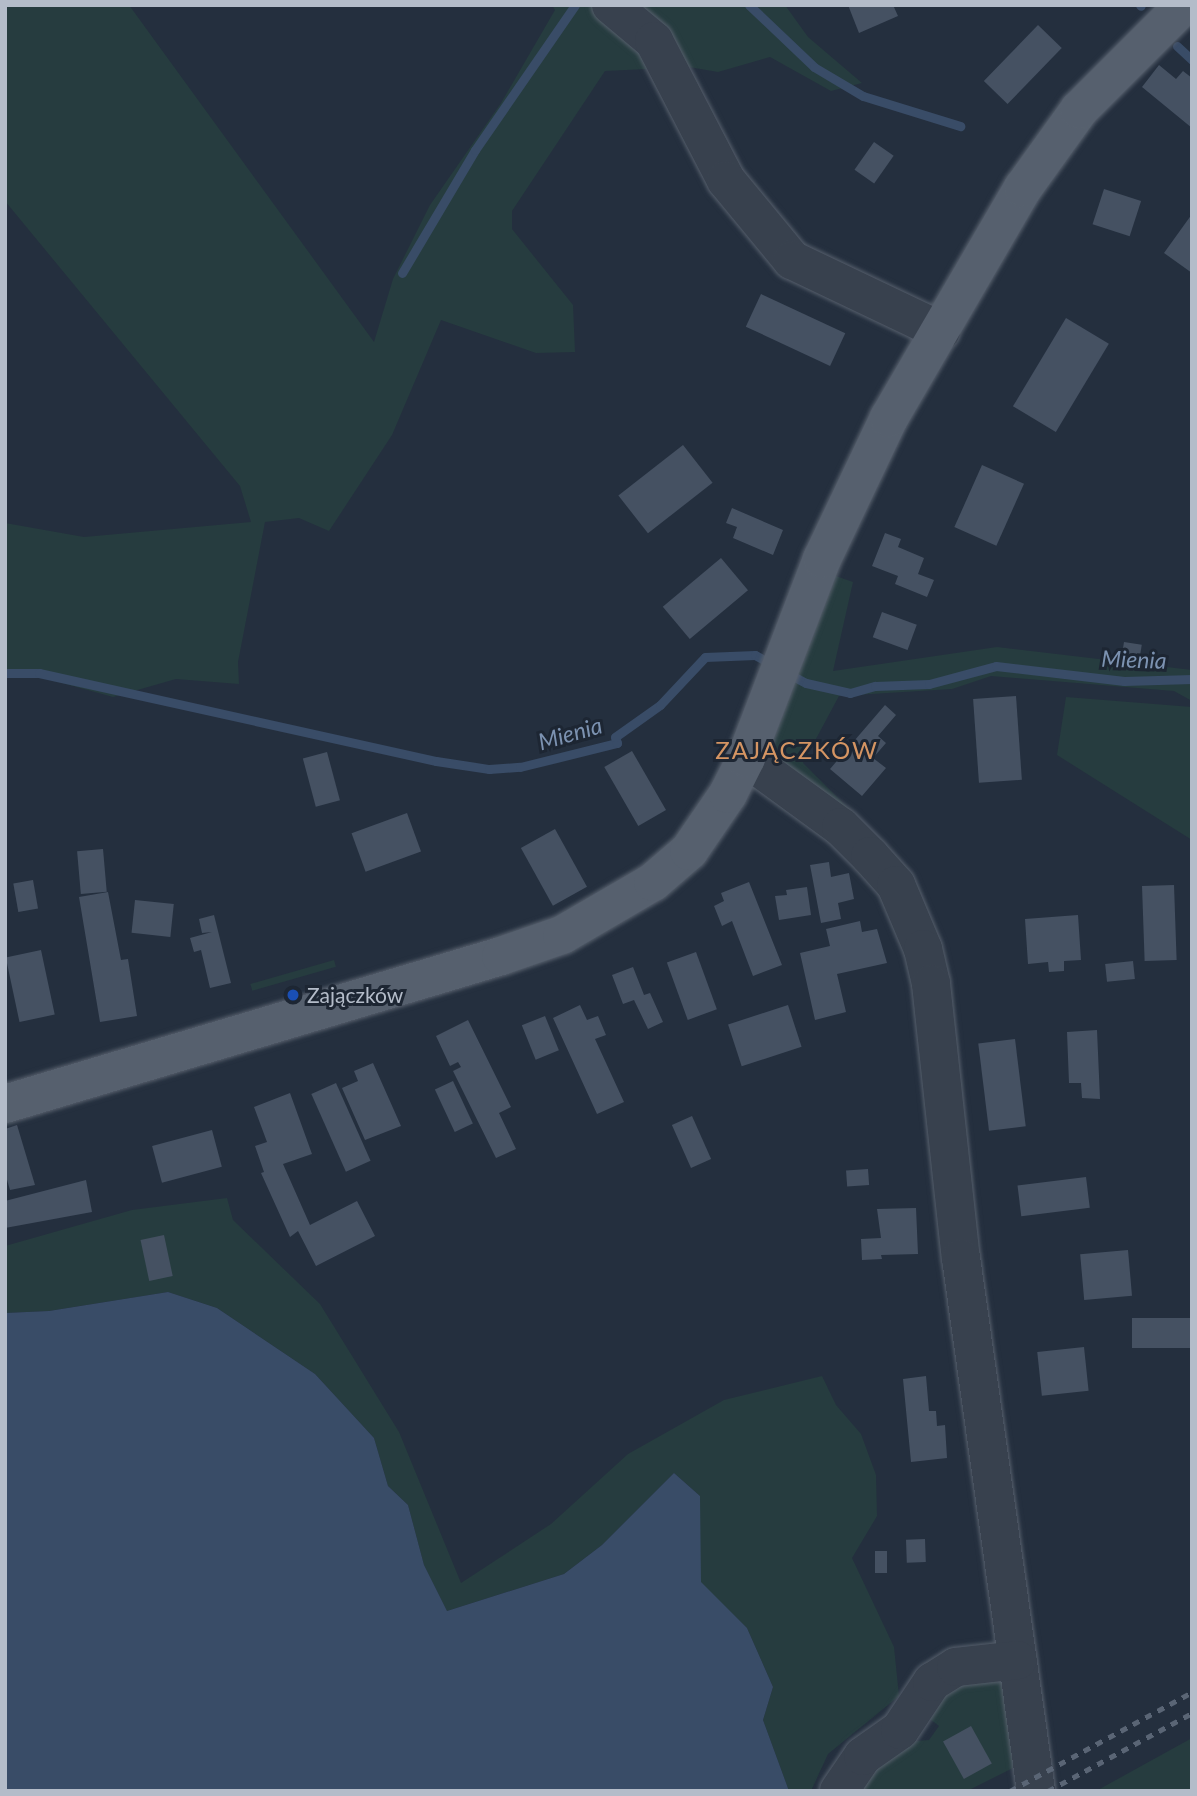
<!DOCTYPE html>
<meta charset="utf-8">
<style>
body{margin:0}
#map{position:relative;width:1197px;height:1796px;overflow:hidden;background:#242f3e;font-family:Lato,sans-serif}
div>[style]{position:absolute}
.green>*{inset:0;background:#263c3f;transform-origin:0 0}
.water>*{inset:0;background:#394c67}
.stream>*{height:9px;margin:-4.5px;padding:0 4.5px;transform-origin:4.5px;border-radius:4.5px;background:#394c67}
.building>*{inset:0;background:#455162;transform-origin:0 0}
.roads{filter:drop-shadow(0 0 2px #565f6c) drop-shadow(0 0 2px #565f6c)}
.minor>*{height:38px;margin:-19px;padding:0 19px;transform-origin:19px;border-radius:19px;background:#38414e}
.major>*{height:38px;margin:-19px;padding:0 19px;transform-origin:19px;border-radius:19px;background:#56606e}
.rail>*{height:5px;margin-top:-2.5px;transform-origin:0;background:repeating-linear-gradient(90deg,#5a6575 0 7px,transparent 0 14px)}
.dots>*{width:19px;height:19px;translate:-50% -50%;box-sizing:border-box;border:4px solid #1d2633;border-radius:50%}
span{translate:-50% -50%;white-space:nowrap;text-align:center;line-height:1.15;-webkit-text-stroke:6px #1d2633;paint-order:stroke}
.poi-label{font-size:21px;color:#b4bcc9}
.left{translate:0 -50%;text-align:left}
.water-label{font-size:23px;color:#7c92b1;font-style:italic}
.quarter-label{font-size:24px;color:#d59563;letter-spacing:2px}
.frame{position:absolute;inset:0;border:7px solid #b4bcc9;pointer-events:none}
</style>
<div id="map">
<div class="green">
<i style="clip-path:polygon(5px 5px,129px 5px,374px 342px,393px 279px,430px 205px,501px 103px,555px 10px,552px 5px,785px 5px,808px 37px,862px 83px,831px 91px,770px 57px,718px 72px,689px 67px,605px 71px,512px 211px,512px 229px,573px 305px,575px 352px,536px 353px,441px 320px,392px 435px,329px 531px,299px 518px,265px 522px,238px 662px,239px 684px,176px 679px,113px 697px,37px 676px,5px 678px,5px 523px,84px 537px,251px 522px,240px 486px,5px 201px)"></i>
<i style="clip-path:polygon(833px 575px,853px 582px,833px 671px,997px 647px,1192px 670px,1192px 701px,1174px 691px,991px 676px,952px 689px,839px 696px,803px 763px,856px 816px,780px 768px,771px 747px)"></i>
<i style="clip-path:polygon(1066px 697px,1192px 707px,1192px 840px,1057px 755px)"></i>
<i style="left:334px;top:960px;width:7px;height:87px;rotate:74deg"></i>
<i style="clip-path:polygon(227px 1198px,233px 1220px,320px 1304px,399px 1432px,461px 1583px,551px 1524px,628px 1454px,724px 1400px,822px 1376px,836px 1405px,861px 1434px,876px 1475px,877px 1516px,852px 1558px,894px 1647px,899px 1696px,828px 1754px,811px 1791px,789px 1791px,763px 1720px,773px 1687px,747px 1628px,700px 1582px,700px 1496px,674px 1473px,602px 1545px,564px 1574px,447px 1611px,424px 1565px,408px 1505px,388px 1486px,374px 1438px,315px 1374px,217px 1308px,168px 1292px,49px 1311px,5px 1313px,5px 1246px,132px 1210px)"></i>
<i style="clip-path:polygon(959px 1677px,1002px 1677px,1017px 1766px,967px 1791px,859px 1791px,878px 1761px,902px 1742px,929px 1740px,939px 1726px,922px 1713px)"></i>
<i style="clip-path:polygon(1192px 1738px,1192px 1791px,1096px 1791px)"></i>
</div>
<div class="water">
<i style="clip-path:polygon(168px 1292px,217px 1308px,315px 1374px,374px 1438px,388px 1486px,408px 1505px,424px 1565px,447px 1611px,564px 1574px,602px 1545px,674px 1473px,700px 1496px,701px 1582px,747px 1628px,773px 1687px,763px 1720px,789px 1791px,5px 1791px,5px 1313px,49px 1311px)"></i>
</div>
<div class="stream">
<i style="left:749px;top:5px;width:90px;rotate:43.6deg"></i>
<i style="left:814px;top:67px;width:57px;rotate:30.6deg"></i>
<i style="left:863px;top:96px;width:102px;rotate:17.2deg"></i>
<i style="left:1140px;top:5px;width:1px;rotate:45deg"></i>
<i style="left:1177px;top:46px;width:21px;rotate:43deg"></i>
<i style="left:402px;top:273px;width:143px;rotate:-59.3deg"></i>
<i style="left:475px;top:150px;width:176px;rotate:-55.4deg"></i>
<i style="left:5px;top:673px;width:34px"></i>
<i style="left:39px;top:673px;width:407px;rotate:12.5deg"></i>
<i style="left:436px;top:761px;width:54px;rotate:8.6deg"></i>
<i style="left:489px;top:769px;width:31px;rotate:-4deg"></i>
<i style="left:520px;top:767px;width:100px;rotate:-13.9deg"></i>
<i style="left:617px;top:743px;width:6px;rotate:-108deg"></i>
<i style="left:615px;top:737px;width:55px;rotate:-35.4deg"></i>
<i style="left:660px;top:705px;width:66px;rotate:-46.8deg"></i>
<i style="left:705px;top:657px;width:50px;rotate:-2.3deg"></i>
<i style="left:755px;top:655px;width:18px;rotate:29deg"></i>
<i style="left:789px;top:674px;width:19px;rotate:28deg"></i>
<i style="left:806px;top:683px;width:45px;rotate:12.8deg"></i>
<i style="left:850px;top:693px;width:26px;rotate:-16deg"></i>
<i style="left:875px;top:686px;width:54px;rotate:-2.1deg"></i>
<i style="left:929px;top:684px;width:69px;rotate:-15deg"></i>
<i style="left:996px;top:666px;width:129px;rotate:6.7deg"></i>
<i style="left:1124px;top:681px;width:68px;rotate:-1.7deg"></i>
</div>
<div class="building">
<i style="clip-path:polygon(848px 5px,893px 5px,898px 16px,859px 33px)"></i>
<i style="left:1038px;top:25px;width:33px;height:78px;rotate:44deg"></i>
<i style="clip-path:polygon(1159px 65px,1176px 79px,1183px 71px,1192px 78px,1192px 128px,1142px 87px)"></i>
<i style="left:874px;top:142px;width:24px;height:34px;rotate:35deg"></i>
<i style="left:1104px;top:189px;width:39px;height:37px;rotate:18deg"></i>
<i style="clip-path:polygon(1192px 214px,1192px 273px,1164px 253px)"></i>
<i style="left:761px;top:294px;width:93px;height:36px;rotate:25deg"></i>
<i style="left:1066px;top:318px;width:50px;height:103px;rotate:31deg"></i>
<i style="left:683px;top:445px;width:48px;height:82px;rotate:52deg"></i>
<i style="left:982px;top:465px;width:46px;height:68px;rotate:24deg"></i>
<i style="clip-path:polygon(732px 508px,783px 530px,773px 555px,733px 538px,737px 527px,726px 523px)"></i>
<i style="clip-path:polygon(885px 533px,901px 539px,898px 547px,924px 558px,918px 574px,934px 580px,927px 597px,895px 584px,898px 576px,872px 566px)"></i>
<i style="left:721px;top:558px;width:42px;height:76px;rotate:50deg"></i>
<i style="left:882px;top:612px;width:37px;height:27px;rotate:20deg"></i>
<i style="left:1124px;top:642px;width:18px;height:16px;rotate:9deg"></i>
<i style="left:1016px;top:696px;width:84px;height:43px;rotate:86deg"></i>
<i style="clip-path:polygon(885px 705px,896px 715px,878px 736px,886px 743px,873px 758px,886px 768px,862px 796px,830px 769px)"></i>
<i style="left:632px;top:751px;width:68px;height:32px;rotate:60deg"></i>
<i style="left:327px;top:752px;width:50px;height:25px;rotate:75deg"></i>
<i style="left:407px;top:813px;width:41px;height:59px;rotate:70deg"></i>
<i style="left:555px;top:829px;width:66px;height:39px;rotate:61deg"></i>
<i style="left:103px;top:849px;width:43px;height:26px;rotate:85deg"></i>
<i style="clip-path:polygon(829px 862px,831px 877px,849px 873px,854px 899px,838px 903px,841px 919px,821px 923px,810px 865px)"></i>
<i style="left:33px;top:880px;width:29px;height:20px;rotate:80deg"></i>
<i style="clip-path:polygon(749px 882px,782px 965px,753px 976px,732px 921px,722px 926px,714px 906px,724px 901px,721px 893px)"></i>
<i style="left:1174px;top:885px;width:75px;height:32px;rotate:88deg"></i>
<i style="clip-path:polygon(807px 887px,811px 915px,779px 920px,775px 896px,787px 895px,786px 890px)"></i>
<i style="clip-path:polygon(108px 892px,121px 960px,128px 959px,137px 1016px,100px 1022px,79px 897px)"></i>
<i style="left:135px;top:900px;width:39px;height:33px;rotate:6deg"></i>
<i style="clip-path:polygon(214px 915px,231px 983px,210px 988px,201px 950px,194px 952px,190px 938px,212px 932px,202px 933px,199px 919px)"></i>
<i style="clip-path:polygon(1078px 915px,1081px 960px,1064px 961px,1064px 971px,1049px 972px,1048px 962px,1028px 964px,1025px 919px)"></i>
<i style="clip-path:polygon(860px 921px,862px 932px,877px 929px,887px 963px,837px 974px,846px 1012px,815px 1020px,800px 953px,830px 946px,826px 929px)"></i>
<i style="left:41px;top:950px;width:66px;height:36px;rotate:78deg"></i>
<i style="left:696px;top:952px;width:61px;height:31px;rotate:70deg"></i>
<i style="left:1133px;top:961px;width:18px;height:28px;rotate:84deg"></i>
<i style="clip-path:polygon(633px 967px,644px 995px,650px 993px,663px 1022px,648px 1029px,634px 1000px,623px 1004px,612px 975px)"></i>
<i style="clip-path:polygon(580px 1005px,587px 1020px,598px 1016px,606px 1035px,595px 1039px,624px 1102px,597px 1114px,553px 1018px)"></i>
<i style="left:788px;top:1005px;width:44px;height:63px;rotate:72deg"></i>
<i style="left:545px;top:1016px;width:37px;height:25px;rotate:68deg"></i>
<i style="clip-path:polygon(468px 1020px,511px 1107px,499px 1113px,516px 1149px,496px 1158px,453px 1071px,461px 1067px,458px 1062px,450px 1066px,436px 1036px)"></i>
<i style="clip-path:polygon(1097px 1030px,1100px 1099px,1082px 1098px,1081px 1083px,1069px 1083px,1067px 1032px)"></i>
<i style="left:1015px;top:1039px;width:88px;height:37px;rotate:83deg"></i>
<i style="clip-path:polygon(373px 1063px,401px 1126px,365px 1140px,342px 1088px,358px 1081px,354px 1071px)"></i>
<i style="left:453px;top:1081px;width:47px;height:20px;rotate:65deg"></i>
<i style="left:336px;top:1083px;width:85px;height:27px;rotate:66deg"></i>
<i style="clip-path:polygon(290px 1093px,312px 1154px,283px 1164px,310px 1225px,357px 1201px,375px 1236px,316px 1266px,298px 1231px,290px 1237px,261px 1173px,264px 1172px,255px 1146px,267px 1142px,254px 1107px)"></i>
<i style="left:692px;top:1116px;width:47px;height:22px;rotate:66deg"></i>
<i style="clip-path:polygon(17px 1125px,35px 1185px,10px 1190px,5px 1173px,5px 1129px)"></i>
<i style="left:212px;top:1130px;width:38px;height:62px;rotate:75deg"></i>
<i style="left:868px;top:1169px;width:16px;height:22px;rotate:86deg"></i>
<i style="left:1086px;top:1177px;width:31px;height:69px;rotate:83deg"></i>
<i style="clip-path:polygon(86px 1180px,92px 1212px,5px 1228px,5px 1201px)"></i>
<i style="clip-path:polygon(916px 1208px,918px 1254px,881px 1255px,882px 1259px,862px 1260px,861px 1239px,881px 1238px,877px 1209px)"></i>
<i style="left:164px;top:1235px;width:42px;height:24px;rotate:78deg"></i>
<i style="left:1128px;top:1250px;width:46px;height:48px;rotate:85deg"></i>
<i style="left:1192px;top:1318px;width:30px;height:60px;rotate:90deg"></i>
<i style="left:1084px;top:1347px;width:44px;height:47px;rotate:84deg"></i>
<i style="clip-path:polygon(926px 1376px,929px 1411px,936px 1411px,937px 1426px,945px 1425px,947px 1458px,911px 1462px,903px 1379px)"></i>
<i style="left:925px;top:1539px;width:23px;height:19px;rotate:88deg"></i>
<i style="left:875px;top:1551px;width:12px;height:22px"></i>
<i style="left:971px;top:1726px;width:43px;height:32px;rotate:61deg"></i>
</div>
<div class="roads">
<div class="minor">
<i style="left:611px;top:5px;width:56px;rotate:39.9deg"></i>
<i style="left:654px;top:41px;width:157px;rotate:62.6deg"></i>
<i style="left:726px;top:180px;width:104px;rotate:50.5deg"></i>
<i style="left:792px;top:260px;width:165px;rotate:25.5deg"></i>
<i style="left:746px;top:758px;width:117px;rotate:36deg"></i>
<i style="left:841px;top:827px;width:41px;rotate:45deg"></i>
<i style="left:870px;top:856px;width:39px;rotate:48deg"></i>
<i style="left:896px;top:885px;width:69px;rotate:67.1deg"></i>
<i style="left:923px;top:949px;width:36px;rotate:77deg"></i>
<i style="left:931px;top:984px;width:276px;rotate:83.8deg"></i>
<i style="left:961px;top:1258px;width:538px;rotate:81.99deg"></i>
<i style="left:839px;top:1791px;width:42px;rotate:-55.6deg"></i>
<i style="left:863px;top:1756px;width:45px;rotate:-35.1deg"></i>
<i style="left:900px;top:1730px;width:58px;rotate:-56.3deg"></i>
<i style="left:932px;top:1682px;width:28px;rotate:-32deg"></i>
<i style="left:956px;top:1667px;width:62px;rotate:-6.4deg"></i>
</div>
<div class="major">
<i style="left:5px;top:1104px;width:518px;rotate:-16.61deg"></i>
<i style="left:501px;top:956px;width:65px;rotate:-19deg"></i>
<i style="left:562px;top:935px;width:105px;rotate:-30.2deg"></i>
<i style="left:653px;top:882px;width:48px;rotate:-40.7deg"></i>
<i style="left:689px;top:851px;width:69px;rotate:-55.6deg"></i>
<i style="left:728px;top:794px;width:40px;rotate:-63.4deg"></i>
<i style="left:746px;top:758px;width:213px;rotate:-69.1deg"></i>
<i style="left:822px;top:559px;width:156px;rotate:-64.6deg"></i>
<i style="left:889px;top:418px;width:266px;rotate:-59.8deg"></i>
<i style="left:1023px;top:188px;width:96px;rotate:-54.3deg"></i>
<i style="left:1079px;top:110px;width:148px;rotate:-45deg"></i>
</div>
</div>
<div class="rail">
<i style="left:1010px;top:1791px;width:207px;rotate:-28.5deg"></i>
<i style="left:1048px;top:1791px;width:164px;rotate:-28.4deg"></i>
</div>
<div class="dots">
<i style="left:293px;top:995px;background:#1a4fb4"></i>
</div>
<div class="poi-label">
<span class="left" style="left:307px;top:995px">Zajączków</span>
</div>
<div class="water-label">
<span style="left:1134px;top:659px;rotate:2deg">Mienia</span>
<span style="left:570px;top:733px;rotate:-16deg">Mienia</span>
</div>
<div class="quarter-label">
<span style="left:797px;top:750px">ZAJĄCZKÓW</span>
</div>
<div class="frame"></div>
</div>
